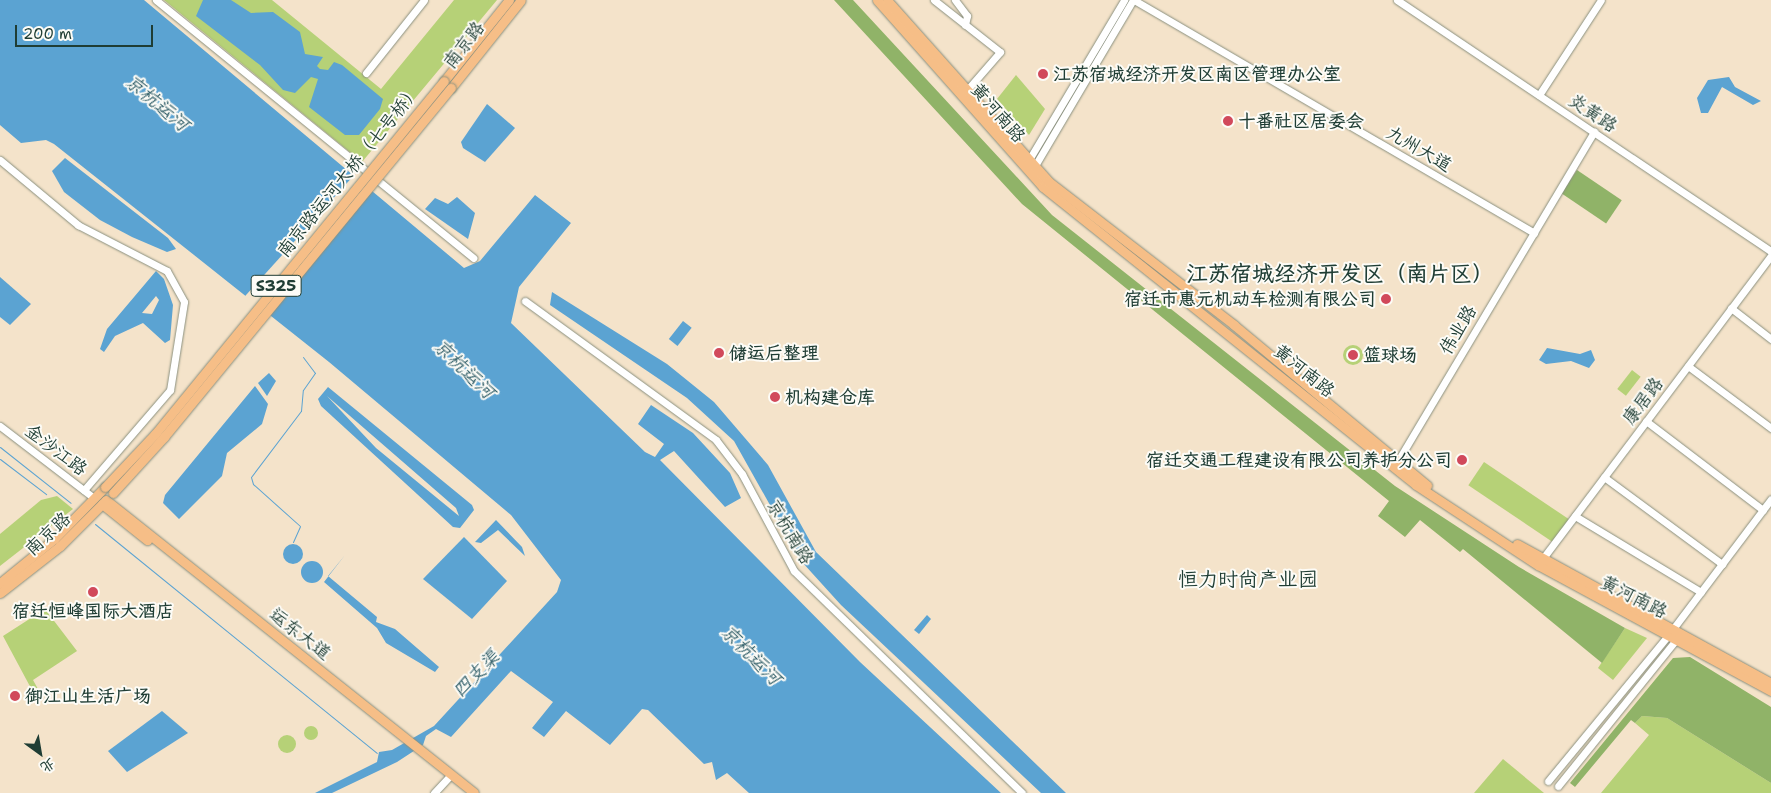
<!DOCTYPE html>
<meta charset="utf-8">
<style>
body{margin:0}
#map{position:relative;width:1771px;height:793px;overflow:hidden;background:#f4e3ca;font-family:"Shantell Sans","LXGW WenKai TC",sans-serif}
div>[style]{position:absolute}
.green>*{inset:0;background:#b6d177;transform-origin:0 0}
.round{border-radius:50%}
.forest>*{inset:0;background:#90b368;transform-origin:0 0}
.water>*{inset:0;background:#5ba3d2;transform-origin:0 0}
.pier>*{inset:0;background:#f4e3ca;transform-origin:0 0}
.stream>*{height:1px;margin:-0.5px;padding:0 0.5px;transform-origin:0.5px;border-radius:0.5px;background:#5ba3d2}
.roads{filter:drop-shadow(0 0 1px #8a907f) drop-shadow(0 0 1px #8a907f)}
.minor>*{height:7px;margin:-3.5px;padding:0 3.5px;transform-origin:3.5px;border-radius:3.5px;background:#fff}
.major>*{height:9px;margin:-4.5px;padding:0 4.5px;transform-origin:4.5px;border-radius:4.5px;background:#f6be87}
.bridges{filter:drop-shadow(0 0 1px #8a907f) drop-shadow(0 0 1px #8a907f)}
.major-bridge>*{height:9px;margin:-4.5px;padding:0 4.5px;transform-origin:4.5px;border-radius:4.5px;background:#f6be87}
.dots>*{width:14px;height:14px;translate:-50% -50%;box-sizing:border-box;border:2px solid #fdfcf7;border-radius:50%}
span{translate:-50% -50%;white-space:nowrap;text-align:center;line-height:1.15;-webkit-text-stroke:4px #fdfcf7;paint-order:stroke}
.shield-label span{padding:1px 4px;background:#fdfcf7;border:1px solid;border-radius:4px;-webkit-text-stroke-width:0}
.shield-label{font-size:16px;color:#1f3d34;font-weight:700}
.street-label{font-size:18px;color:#1f3d34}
.poi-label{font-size:18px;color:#1f3d34;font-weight:700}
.left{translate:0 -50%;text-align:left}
.right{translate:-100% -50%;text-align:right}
.water-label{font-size:19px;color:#34616b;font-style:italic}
.quarter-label{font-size:20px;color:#1f3d34}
.district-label{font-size:22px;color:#1f3d34;font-weight:700}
.north{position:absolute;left:15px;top:728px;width:50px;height:50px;-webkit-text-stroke:4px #fdfcf7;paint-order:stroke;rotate:148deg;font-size:14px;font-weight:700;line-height:20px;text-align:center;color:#1f3d34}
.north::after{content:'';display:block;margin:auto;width:18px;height:22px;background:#1f3d34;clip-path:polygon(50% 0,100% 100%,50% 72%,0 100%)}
.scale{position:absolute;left:15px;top:25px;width:138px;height:22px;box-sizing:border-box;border:2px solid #1f3d34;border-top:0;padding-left:6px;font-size:15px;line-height:18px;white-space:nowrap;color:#1f3d34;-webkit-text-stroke:4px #fdfcf7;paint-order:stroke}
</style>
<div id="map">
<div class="green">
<i style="clip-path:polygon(164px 0,272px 0,381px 89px,454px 0,497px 0,362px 162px)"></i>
<i style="clip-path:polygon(1016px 75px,1045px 109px,1029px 135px,997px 99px)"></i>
<i class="round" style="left:1343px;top:345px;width:20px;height:20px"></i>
<i style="left:1632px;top:370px;width:11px;height:24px;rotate:38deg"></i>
<i style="left:1484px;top:462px;width:103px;height:28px;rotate:34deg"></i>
<i style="clip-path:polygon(57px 496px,73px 509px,0 566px,0 534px,41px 500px)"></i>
<i style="clip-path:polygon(45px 609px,77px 651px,33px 680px,38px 689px,33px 692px,3px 636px)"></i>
<i style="clip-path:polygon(1625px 628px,1647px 638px,1613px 680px,1598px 668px)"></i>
<i style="clip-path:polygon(1642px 716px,1667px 718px,1771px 783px,1771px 793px,1601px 793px,1649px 735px,1635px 723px)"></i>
<i class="round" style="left:304px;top:726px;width:14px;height:14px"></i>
<i class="round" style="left:278px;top:735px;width:18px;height:18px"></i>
<i style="clip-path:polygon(1503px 759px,1544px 793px,1474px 793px)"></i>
</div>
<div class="forest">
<i style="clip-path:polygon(834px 0,853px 0,1052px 215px,1395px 486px,1519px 567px,1625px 628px,1602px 663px,1463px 549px,1460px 552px,1420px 520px,1405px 537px,1378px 516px,1389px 501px,1022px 204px)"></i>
<i style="left:1577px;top:170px;width:54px;height:28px;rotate:34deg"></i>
<i style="clip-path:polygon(1690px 657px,1771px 707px,1771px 783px,1667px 718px,1642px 716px,1635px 723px,1631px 720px,1575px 787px,1570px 783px,1673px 658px)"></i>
</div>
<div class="water">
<i style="clip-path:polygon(0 0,144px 0,464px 268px,480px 261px,535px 195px,571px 223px,519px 287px,511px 323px,645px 452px,655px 457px,664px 444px,638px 424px,651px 405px,693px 433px,730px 473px,741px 498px,725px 507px,674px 451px,660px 460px,860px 662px,1001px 793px,749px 793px,727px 773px,716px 780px,712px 762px,704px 764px,648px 710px,642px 709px,610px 745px,566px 711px,544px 737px,532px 728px,553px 702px,511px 671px,451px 737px,436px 729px,426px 736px,423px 745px,397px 762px,332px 793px,315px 793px,377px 762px,379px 752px,392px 750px,434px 726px,557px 592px,561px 580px,511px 515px,329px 362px,54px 144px,46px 140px,21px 143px,0 125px)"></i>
<i style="clip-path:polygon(203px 0,231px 0,251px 13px,273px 12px,300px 32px,305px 54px,323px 57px,317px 66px,320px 69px,328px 70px,334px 62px,342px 65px,383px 99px,380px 109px,359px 135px,345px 135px,309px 107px,318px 79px,311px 77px,295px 93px,283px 90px,260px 65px,196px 16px)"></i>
<i style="clip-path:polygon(1729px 77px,1735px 87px,1761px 101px,1753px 105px,1722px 87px,1708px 113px,1701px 113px,1697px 98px,1708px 80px)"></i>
<i style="clip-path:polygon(487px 104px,515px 128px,485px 162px,463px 148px,461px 142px)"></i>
<i style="clip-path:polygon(65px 158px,168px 238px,176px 249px,167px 252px,132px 237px,100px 220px,64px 192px,52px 171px)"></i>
<i style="clip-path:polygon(457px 197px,475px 213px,468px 239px,425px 209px,435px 198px,448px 204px)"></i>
<i style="clip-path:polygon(evenodd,156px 271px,164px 279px,173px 305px,170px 340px,165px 343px,143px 323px,115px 336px,104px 352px,100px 349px,107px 329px,156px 271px,156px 296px,159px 300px,152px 314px,142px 313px,156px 296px)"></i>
<i style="clip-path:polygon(0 277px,31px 304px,10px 325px,0 317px)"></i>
<i style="clip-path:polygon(552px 292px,667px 364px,714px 402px,768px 465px,816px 552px,1066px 793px,1041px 793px,841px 605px,802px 562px,734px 441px,687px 398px,550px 305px)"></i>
<i style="left:683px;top:321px;width:11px;height:23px;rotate:38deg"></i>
<i style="clip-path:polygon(1547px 348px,1580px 354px,1591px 350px,1595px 360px,1589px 368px,1571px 361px,1546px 364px,1539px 360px)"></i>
<i style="clip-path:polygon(269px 373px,276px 381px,267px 396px,258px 383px)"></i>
<i style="clip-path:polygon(255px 386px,268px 404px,262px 424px,227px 453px,222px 476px,179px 519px,163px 503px,165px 495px)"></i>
<i style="clip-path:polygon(evenodd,328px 387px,472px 505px,474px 510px,460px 528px,453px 527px,321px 406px,318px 399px,328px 387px,327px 396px,456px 508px,459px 516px,376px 448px,327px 396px)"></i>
<i style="clip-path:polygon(496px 520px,522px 547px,525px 556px,498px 530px,481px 543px,475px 542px)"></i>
<i style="clip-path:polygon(464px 537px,507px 581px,472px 619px,423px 579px)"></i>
<i class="round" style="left:283px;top:544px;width:20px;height:20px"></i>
<i style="clip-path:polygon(345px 555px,328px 576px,377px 617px,376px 622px,395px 629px,439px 667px,435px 672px,386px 643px,377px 628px,324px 582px)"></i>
<i class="round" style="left:301px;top:561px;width:22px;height:22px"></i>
<i style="clip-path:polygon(927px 615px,931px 619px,919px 634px,914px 630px)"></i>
<i style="clip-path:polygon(162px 711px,188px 733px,127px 772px,108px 751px)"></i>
</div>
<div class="pier">
<i style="left:356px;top:173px;width:24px;height:168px;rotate:42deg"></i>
</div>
<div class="stream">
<i style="left:0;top:447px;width:90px;rotate:38.3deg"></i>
<i style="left:0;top:459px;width:58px;rotate:37.3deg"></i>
<i style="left:95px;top:524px;width:363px;rotate:39.1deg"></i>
<i style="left:293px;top:542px;width:17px;rotate:-66deg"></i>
<i style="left:300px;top:526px;width:63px;rotate:-138.2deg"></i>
<i style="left:253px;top:484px;width:7px;rotate:-106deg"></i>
<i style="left:251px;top:477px;width:83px;rotate:-52.9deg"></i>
<i style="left:301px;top:411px;width:21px;rotate:-85deg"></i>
<i style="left:303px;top:390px;width:21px;rotate:-55deg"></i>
<i style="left:315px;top:373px;width:20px;rotate:-127deg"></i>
</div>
<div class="roads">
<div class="minor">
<i style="left:156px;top:0;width:409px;rotate:39.1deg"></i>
<i style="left:934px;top:0;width:84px;rotate:38.2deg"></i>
<i style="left:1000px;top:52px;width:50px;rotate:131deg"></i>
<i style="left:955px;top:0;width:20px;rotate:53deg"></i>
<i style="left:967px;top:16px;width:9px;rotate:103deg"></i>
<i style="left:1134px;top:0;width:463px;rotate:30.2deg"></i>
<i style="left:1397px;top:0;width:450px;rotate:33.9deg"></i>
<i style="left:366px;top:73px;width:93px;rotate:-51.5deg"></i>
<i style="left:1539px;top:95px;width:113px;rotate:-56.9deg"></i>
<i style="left:0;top:160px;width:102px;rotate:39.8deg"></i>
<i style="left:78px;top:225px;width:100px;rotate:27.3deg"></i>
<i style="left:167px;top:271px;width:35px;rotate:61deg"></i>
<i style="left:184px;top:302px;width:89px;rotate:99deg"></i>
<i style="left:170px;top:390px;width:132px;rotate:130.7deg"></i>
<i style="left:1027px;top:163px;width:190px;rotate:-59.2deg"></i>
<i style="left:1033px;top:169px;width:196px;rotate:-59.4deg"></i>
<i style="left:525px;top:301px;width:236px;rotate:36deg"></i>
<i style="left:716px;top:440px;width:43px;rotate:52.6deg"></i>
<i style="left:742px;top:474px;width:110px;rotate:61.8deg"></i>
<i style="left:794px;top:571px;width:318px;rotate:44.2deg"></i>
<i style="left:1731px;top:308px;width:51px;rotate:37.8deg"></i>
<i style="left:1688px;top:366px;width:104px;rotate:36.8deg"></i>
<i style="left:1646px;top:421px;width:147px;rotate:37.3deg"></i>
<i style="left:0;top:426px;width:118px;rotate:37.5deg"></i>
<i style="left:1396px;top:464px;width:387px;rotate:-59.2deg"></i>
<i style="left:1604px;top:477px;width:147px;rotate:36.4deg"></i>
<i style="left:1575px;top:516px;width:147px;rotate:31.1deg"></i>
<i style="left:1540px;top:562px;width:384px;rotate:-53deg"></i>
<i style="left:1548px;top:781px;width:190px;rotate:-50.5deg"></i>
<i style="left:1669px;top:634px;width:169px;rotate:-52.9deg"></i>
<i style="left:1558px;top:786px;width:193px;rotate:-51.1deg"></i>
<i style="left:434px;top:793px;width:25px;rotate:-47deg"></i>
</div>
<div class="major">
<i style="left:877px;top:0;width:250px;rotate:48.4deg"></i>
<i style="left:1043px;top:187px;width:477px;rotate:38.6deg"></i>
<i style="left:1416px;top:485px;width:146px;rotate:33.3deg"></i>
<i style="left:1538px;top:565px;width:265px;rotate:28.4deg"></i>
<i style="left:887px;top:0;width:242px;rotate:48.3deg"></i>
<i style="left:1048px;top:181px;width:235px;rotate:37.7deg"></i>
<i style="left:1234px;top:325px;width:251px;rotate:39.7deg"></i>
<i style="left:444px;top:81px;width:104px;rotate:-51.3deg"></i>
<i style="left:451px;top:88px;width:112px;rotate:-51.5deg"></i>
<i style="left:106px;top:500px;width:470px;rotate:38.5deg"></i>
<i style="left:102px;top:504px;width:58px;rotate:38.7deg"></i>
<i style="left:1517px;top:544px;width:290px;rotate:28.7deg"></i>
<i style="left:0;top:583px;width:70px;rotate:-39.2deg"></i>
<i style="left:54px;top:539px;width:73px;rotate:-45.6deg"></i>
<i style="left:0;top:593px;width:76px;rotate:-38.1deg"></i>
<i style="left:60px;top:546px;width:64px;rotate:-45deg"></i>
</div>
</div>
<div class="bridges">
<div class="major-bridge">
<i style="left:105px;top:487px;width:73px;rotate:-46.7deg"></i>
<i style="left:155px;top:434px;width:456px;rotate:-50.7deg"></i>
<i style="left:113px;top:493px;width:76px;rotate:-47.7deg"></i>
<i style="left:164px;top:437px;width:452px;rotate:-50.6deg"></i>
</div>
</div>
<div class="dots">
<i style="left:1043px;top:74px;background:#d1495b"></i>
<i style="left:1228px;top:121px;background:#d1495b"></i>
<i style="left:1386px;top:299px;background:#d1495b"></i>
<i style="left:719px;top:353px;background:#d1495b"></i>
<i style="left:1353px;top:355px;background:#d1495b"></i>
<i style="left:775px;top:397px;background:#d1495b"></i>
<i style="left:1462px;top:460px;background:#d1495b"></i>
<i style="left:93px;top:592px;background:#d1495b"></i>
<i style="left:15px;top:696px;background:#d1495b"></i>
</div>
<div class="shield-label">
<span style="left:276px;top:286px">S325</span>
</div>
<div class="street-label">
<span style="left:464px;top:45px;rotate:-52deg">南京路</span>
<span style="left:998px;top:113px;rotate:49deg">黄河南路</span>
<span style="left:1593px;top:113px;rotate:34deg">炎黄路</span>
<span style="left:1419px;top:149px;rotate:30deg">九州大道</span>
<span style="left:349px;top:171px;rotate:-51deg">南京路运河大桥（七号桥）</span>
<span style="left:1458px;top:330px;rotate:-59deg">伟业路</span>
<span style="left:1304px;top:371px;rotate:39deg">黄河南路</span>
<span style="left:1643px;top:401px;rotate:-53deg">康居路</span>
<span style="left:56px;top:450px;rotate:37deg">金沙江路</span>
<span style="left:790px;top:532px;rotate:59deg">京杭南路</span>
<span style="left:48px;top:534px;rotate:-43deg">南京路</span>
<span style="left:1634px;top:597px;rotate:27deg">黄河南路</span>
<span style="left:300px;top:634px;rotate:38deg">运东大道</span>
</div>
<div class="poi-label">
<span class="left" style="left:1053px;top:74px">江苏宿城经济开发区南区管理办公室</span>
<span class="left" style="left:1238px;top:121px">十番社区居委会</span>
<span class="right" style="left:1376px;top:299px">宿迁市惠元机动车检测有限公司</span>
<span class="left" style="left:729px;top:353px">储运后整理</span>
<span class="left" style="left:1363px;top:355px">篮球场</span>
<span class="left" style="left:785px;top:397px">机构建仓库</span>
<span class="right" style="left:1452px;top:460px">宿迁交通工程建设有限公司养护分公司</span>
<span style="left:93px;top:611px">宿迁恒峰国际大酒店</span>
<span class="left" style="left:25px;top:696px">御江山生活广场</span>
</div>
<div class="water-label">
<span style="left:157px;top:103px;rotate:40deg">京杭运河</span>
<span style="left:464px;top:369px;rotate:44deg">京杭运河</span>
<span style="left:751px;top:655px;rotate:45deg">京杭运河</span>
<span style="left:476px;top:674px;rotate:-45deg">四支渠</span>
</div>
<div class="quarter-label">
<span style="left:1248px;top:579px">恒力时尚产业园</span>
</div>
<div class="district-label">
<span style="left:1340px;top:274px">江苏宿城经济开发区（南片区）</span>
</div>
<div class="north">北</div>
<div class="scale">200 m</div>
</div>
